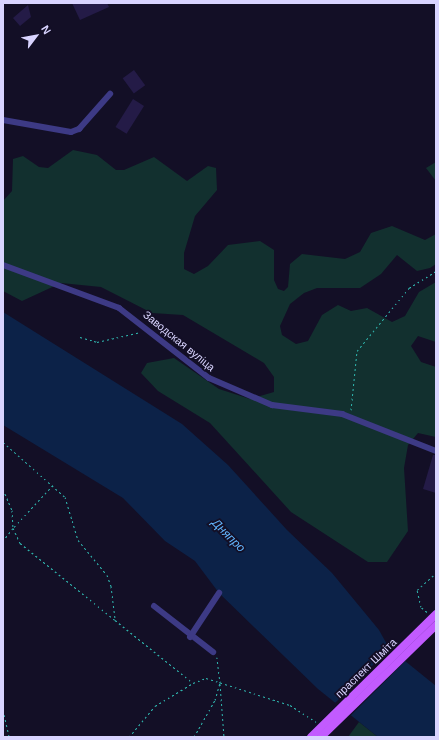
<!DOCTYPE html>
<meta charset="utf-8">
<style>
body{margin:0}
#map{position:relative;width:439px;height:740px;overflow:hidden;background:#130f26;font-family:Arial,sans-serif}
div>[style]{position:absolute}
.green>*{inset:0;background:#12302f}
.water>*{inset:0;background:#0c2248}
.pier>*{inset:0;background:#130f26;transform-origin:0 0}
.building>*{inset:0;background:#241b47;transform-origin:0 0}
.path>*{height:1px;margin-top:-0.5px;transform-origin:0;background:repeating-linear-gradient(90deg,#2fb8b0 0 2px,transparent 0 5px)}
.minor>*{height:6px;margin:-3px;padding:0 3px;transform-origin:3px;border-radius:3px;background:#3d3a85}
.major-bridge>*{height:8px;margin:-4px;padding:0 4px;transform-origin:4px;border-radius:4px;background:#c25bff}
span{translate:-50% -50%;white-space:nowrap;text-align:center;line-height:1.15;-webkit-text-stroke:3.5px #130f26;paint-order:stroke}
.street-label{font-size:11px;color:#d9d4ff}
.water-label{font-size:12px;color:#62b6ff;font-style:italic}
.frame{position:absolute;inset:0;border:4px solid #d9d4ff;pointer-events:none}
.north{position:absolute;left:16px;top:16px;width:40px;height:40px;-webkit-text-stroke:3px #130f26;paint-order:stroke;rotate:58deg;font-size:11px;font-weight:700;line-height:16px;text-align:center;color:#d9d4ff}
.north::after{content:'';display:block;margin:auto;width:14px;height:18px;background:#d9d4ff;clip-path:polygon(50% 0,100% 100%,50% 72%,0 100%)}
</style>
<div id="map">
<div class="green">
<i style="clip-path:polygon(73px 150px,97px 155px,116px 170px,124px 170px,154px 157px,187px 181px,208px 166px,216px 168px,217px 190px,195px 216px,184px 253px,184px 269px,194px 274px,208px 266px,228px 245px,260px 241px,274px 250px,274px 280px,278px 289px,284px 291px,288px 287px,290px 264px,302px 254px,345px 259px,360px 252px,371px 233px,392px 226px,425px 240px,436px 234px,436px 264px,430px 268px,417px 271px,397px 255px,381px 274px,360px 288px,317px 288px,304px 293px,290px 304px,280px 326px,282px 335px,296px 344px,308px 341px,322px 315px,338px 305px,351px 311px,367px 308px,392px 322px,405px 316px,419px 292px,436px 282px,436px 342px,418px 336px,411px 346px,421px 362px,436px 367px,436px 437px,418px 433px,408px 445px,404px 468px,408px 531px,387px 562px,368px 562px,291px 512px,210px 423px,158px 391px,141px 373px,147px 363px,174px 358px,219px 389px,250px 399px,274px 392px,274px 377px,264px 363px,183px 315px,152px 313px,101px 287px,61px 283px,22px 301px,3px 291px,3px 201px,12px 191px,13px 159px,23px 156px,39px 167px,48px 168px)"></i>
<i style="clip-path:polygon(436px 162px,436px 181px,426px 168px)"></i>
<i style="clip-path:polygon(359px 722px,378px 737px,348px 737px)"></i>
</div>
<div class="water">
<i style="clip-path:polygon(3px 312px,182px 424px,228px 465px,287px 530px,332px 573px,379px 630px,389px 648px,436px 686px,436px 737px,378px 737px,318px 689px,219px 593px,195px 561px,165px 541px,123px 498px,3px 425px)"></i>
</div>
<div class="pier">
<i style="left:391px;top:647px;width:20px;height:82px;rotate:45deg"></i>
</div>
<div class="building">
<i style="clip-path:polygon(72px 3px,107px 3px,109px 7px,80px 20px)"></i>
<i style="clip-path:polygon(28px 5px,31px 17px,20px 26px,13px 18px)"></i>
<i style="left:134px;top:70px;width:19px;height:14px;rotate:54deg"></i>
<i style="left:133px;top:99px;width:13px;height:33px;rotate:32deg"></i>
<i style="clip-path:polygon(433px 455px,436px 455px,436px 493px,423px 489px)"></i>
</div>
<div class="path">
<i style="left:80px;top:337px;width:18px;rotate:16deg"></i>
<i style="left:97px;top:342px;width:45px;rotate:-12.8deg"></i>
<i style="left:351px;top:410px;width:59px;rotate:-84.2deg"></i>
<i style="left:357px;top:351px;width:82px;rotate:-50.5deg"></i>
<i style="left:409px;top:288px;width:32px;rotate:-32deg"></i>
<i style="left:3px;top:442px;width:83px;rotate:41.6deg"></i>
<i style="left:65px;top:497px;width:45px;rotate:73.2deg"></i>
<i style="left:78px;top:540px;width:45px;rotate:50.4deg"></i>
<i style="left:107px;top:575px;width:12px;rotate:70deg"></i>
<i style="left:111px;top:586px;width:34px;rotate:83deg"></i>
<i style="left:115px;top:620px;width:100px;rotate:38.9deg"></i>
<i style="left:193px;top:683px;width:14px;rotate:-21deg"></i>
<i style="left:206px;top:678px;width:88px;rotate:17.8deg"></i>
<i style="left:290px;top:705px;width:31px;rotate:33deg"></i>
<i style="left:53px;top:485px;width:59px;rotate:132.9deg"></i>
<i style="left:13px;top:528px;width:17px;rotate:65deg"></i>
<i style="left:20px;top:543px;width:122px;rotate:39deg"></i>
<i style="left:3px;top:489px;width:23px;rotate:67deg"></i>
<i style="left:12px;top:510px;width:18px;rotate:87deg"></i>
<i style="left:13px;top:528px;width:16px;rotate:128deg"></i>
<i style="left:427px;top:612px;width:8px;rotate:-140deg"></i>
<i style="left:421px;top:607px;width:17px;rotate:-103deg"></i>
<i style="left:417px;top:590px;width:25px;rotate:-42deg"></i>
<i style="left:220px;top:684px;width:53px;rotate:85.7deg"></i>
<i style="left:3px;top:710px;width:28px;rotate:77deg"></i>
<i style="left:129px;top:737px;width:40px;rotate:-50deg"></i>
<i style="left:155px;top:706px;width:44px;rotate:-31.2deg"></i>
<i style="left:194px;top:737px;width:43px;rotate:-60.4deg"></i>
<i style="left:215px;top:700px;width:18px;rotate:-74deg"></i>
<i style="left:220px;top:683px;width:26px;rotate:-97deg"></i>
</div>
<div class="minor">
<i style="left:3px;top:120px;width:69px;rotate:10deg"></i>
<i style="left:71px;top:132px;width:9px;rotate:-21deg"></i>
<i style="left:79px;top:129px;width:47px;rotate:-48.5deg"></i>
<i style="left:3px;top:265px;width:124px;rotate:20.3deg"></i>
<i style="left:119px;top:308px;width:114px;rotate:37.9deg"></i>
<i style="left:209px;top:378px;width:69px;rotate:23.2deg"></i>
<i style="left:272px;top:405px;width:71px;rotate:7.3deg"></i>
<i style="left:342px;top:414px;width:101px;rotate:21.5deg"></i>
<i style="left:154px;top:606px;width:75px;rotate:37.9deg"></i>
<i style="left:190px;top:637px;width:53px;rotate:-56.6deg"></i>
</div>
<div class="major-bridge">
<i style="left:311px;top:737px;width:175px;rotate:-44.5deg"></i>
<i style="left:321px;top:737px;width:161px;rotate:-44.2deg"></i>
</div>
<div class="street-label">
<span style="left:179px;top:341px;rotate:39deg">Заводская вуліца</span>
<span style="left:366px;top:668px;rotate:-44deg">праспект Шміта</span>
</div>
<div class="water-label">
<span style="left:228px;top:536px;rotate:45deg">Дняпро</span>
</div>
<div class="frame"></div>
<div class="north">N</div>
</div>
